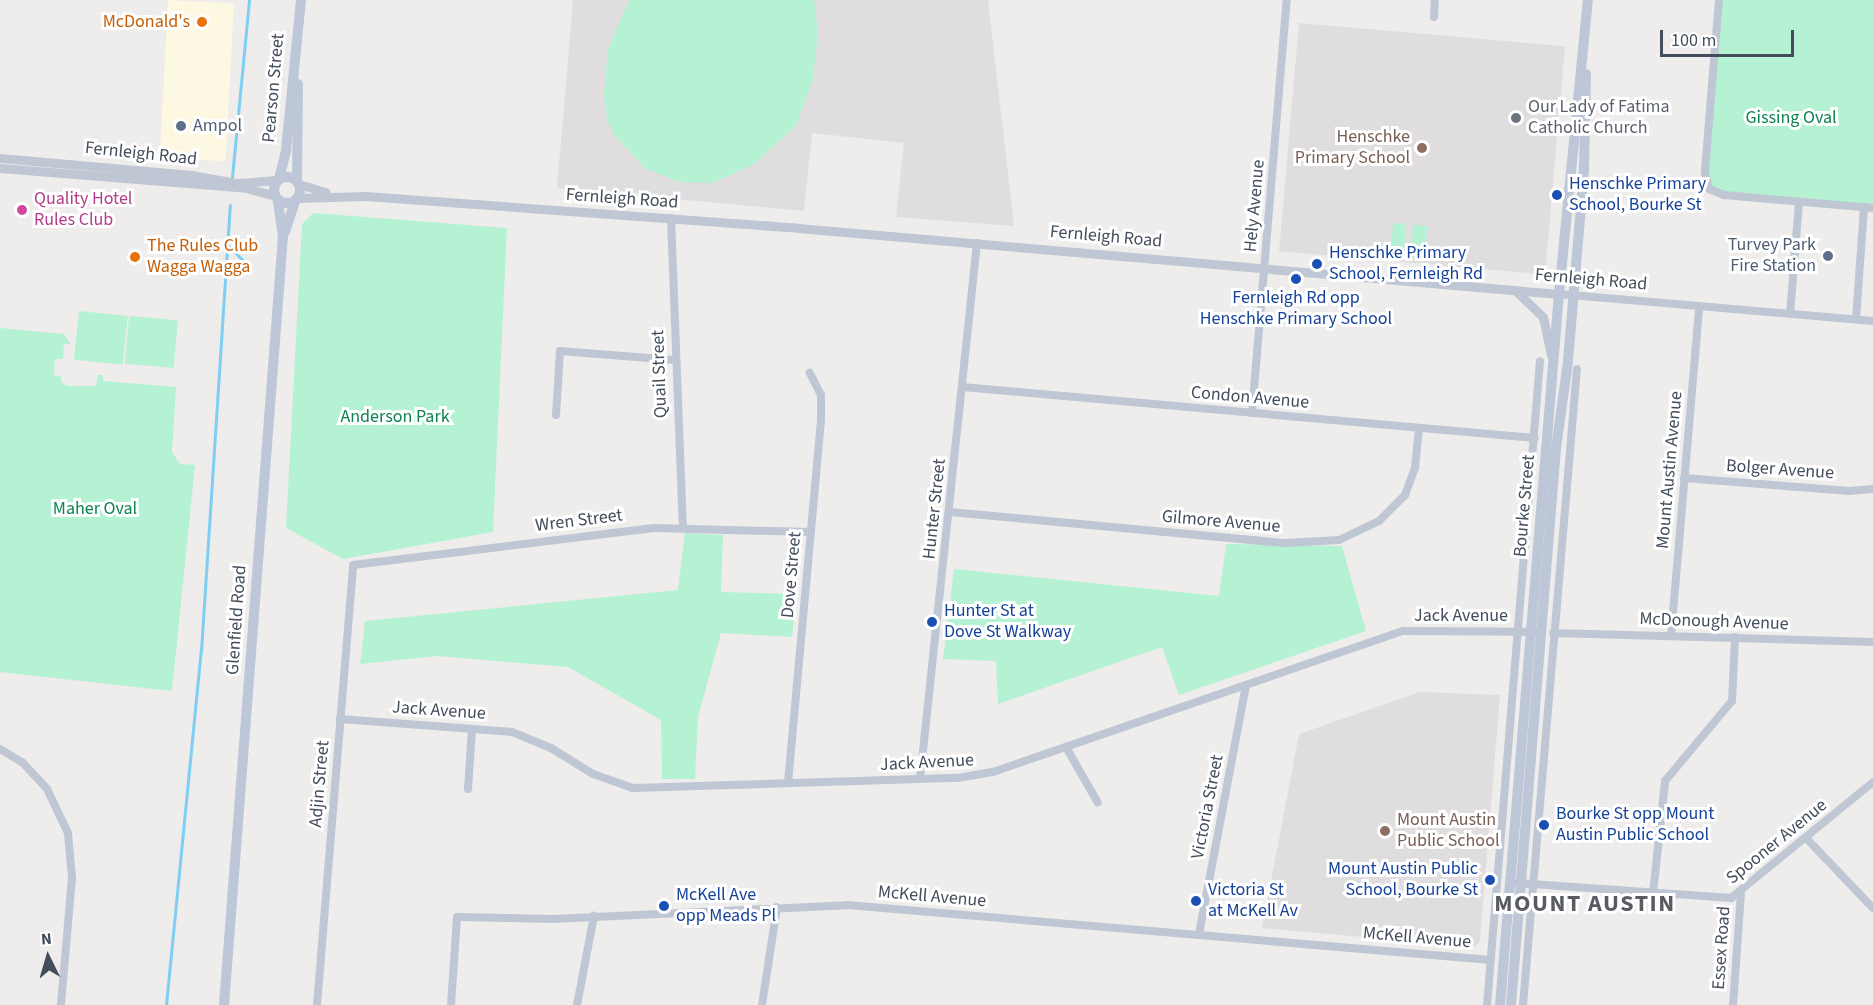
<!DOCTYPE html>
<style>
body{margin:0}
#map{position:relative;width:1873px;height:1005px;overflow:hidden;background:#efecec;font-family:"Source Sans 3",sans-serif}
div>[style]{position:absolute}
.commercial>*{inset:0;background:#fdf8e2;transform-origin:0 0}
.education>*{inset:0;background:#e0ddde;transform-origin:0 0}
.green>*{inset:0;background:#b5f2d3;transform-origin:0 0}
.stream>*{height:3px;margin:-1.5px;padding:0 1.5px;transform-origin:1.5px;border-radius:1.5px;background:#7ecff3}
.minor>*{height:8px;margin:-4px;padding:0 4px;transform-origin:4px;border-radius:4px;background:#bec7d3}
.tertiary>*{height:9px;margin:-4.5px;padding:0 4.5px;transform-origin:4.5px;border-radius:4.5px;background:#bec7d3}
.secondary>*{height:10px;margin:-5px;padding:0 5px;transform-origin:5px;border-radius:5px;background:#bdc7d8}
.secondary>.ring{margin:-5px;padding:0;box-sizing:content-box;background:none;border:10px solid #bdc7d8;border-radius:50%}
.dots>*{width:16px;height:16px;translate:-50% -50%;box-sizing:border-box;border:3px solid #fff;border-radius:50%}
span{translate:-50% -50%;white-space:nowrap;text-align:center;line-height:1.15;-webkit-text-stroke:6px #fff;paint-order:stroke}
.food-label{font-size:18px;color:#c56008}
.right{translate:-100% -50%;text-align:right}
.left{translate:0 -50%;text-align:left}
.street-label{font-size:18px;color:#434d5b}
.worship-label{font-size:18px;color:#5b616d}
.park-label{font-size:18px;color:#0e8253}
.service-label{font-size:18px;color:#4e5e75}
.education-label{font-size:18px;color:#785e54}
.transit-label{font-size:18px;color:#164399}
.hotel-label{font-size:18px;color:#b23c85}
.district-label{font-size:24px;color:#585c62;font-weight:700;letter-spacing:1.5px}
.north{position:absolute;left:18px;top:927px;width:60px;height:60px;-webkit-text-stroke:4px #fff;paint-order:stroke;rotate:355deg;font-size:16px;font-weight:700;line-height:24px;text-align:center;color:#434d5b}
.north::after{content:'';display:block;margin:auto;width:21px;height:27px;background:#434d5b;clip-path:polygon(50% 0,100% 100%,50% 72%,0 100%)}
.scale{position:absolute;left:1660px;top:30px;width:134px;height:27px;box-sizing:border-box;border:3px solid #434d5b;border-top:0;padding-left:8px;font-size:18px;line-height:21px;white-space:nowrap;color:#434d5b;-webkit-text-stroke:4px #fff;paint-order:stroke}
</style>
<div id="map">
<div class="commercial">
<i style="left:168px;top:0;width:66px;height:158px;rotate:3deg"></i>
</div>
<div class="education">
<i style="clip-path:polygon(573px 0,988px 0,1014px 226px,896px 217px,904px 143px,812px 133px,804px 211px,557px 188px)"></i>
<i style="left:1299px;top:23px;width:267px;height:229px;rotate:5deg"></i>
<i style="clip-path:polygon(1420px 692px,1500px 695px,1480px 941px,1475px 947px,1262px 928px,1299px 734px)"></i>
</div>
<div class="green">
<i style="clip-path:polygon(629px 0,814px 0,818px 32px,813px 80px,796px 125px,753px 165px,712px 183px,679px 182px,646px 169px,614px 135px,607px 119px,604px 93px,608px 49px)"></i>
<i style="clip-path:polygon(1719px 0,1873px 0,1873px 208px,1724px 195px,1709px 189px,1705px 172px)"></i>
<i style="clip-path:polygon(313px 213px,507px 228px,493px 532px,343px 559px,286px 528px,302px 224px)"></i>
<i style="left:1393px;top:223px;width:13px;height:32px;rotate:4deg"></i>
<i style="left:1413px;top:225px;width:14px;height:32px;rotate:4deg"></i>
<i style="left:79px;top:311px;width:49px;height:49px;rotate:6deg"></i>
<i style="left:129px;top:316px;width:49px;height:48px;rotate:5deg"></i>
<i style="clip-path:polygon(0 328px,64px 334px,71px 344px,64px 344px,63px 359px,55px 359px,54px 375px,61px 376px,61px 382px,67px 386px,96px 386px,98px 375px,103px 375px,103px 381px,176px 387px,172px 452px,180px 464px,195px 465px,172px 691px,0 672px)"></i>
<i style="clip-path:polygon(685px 533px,723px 535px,721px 592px,796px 594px,792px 637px,721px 633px,698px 717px,695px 779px,662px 779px,661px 720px,568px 667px,437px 656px,360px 664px,365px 621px,678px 590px)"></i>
<i style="clip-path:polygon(1226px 544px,1342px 546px,1366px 631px,1179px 695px,1162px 647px,998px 704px,996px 661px,943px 659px,954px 569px,1219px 596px)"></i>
</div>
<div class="stream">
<i style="left:232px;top:177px;width:178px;rotate:-84.5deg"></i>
<i style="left:228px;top:245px;width:28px;rotate:46deg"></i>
<i style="left:166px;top:1005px;width:356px;rotate:-84.4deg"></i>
<i style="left:201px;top:651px;width:447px;rotate:-86.3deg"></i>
</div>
<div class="minor">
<i style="left:1719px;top:0;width:173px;rotate:94.7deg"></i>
<i style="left:1705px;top:172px;width:17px;rotate:77deg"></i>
<i style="left:1709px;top:189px;width:16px;rotate:22deg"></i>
<i style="left:1724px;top:195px;width:150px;rotate:5deg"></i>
<i style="left:1434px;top:17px;width:17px;rotate:-87deg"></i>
<i style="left:671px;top:218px;width:310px;rotate:87.8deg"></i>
<i style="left:1559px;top:294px;width:315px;rotate:4.9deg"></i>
<i style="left:1790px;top:314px;width:112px;rotate:-85.4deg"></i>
<i style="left:1856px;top:319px;width:112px;rotate:-85.9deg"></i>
<i style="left:963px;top:387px;width:574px;rotate:5.1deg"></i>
<i style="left:1252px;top:413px;width:414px;rotate:-85.2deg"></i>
<i style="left:556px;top:415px;width:64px;rotate:-86.4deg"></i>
<i style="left:560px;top:351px;width:114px;rotate:4.5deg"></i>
<i style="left:1684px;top:478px;width:166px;rotate:4.5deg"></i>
<i style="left:1849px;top:491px;width:24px;rotate:-5deg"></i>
<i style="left:950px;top:512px;width:337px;rotate:5.3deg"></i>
<i style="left:1286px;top:543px;width:53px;rotate:-3.2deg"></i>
<i style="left:1339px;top:540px;width:44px;rotate:-25.4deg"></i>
<i style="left:1379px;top:521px;width:37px;rotate:-45deg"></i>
<i style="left:1405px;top:495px;width:30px;rotate:-70deg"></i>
<i style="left:1415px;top:467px;width:39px;rotate:-84deg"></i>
<i style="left:1553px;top:633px;width:320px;rotate:1.6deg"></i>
<i style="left:1671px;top:636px;width:330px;rotate:-85.1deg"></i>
<i style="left:340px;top:719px;width:172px;rotate:4.3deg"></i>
<i style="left:512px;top:732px;width:42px;rotate:22.3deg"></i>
<i style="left:551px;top:748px;width:49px;rotate:31.8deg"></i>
<i style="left:593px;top:774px;width:42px;rotate:19.3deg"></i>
<i style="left:633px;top:788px;width:325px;rotate:-1.8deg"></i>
<i style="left:958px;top:778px;width:36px;rotate:-10deg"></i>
<i style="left:993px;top:772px;width:434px;rotate:-19deg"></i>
<i style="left:1403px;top:631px;width:133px;rotate:0.4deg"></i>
<i style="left:1066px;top:747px;width:64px;rotate:60.3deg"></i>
<i style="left:0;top:749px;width:26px;rotate:31deg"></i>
<i style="left:22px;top:762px;width:37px;rotate:47deg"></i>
<i style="left:47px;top:789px;width:49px;rotate:64.5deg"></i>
<i style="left:68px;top:833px;width:45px;rotate:84.9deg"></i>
<i style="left:72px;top:878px;width:127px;rotate:95deg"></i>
<i style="left:920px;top:779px;width:539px;rotate:-83.93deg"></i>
<i style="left:788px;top:783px;width:366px;rotate:-84.8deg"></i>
<i style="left:821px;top:418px;width:23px;rotate:-90deg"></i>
<i style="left:821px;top:395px;width:25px;rotate:-117deg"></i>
<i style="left:468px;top:789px;width:60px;rotate:-86.2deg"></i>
<i style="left:1806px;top:838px;width:97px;rotate:46.3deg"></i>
<i style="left:1518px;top:883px;width:214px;rotate:4deg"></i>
<i style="left:1731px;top:898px;width:183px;rotate:-39.2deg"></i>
<i style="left:1653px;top:894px;width:114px;rotate:-83.9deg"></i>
<i style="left:1665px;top:781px;width:104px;rotate:-50.1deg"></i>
<i style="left:1732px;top:701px;width:64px;rotate:-87.3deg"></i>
<i style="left:1199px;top:934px;width:253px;rotate:-79.3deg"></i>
<i style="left:317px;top:1005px;width:441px;rotate:-85.3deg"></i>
<i style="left:353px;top:565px;width:303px;rotate:-7deg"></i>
<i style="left:654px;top:528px;width:157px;rotate:1.5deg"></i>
<i style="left:451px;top:1005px;width:88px;rotate:-86.1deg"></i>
<i style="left:457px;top:917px;width:96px;rotate:1.2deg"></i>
<i style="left:553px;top:919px;width:294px;rotate:-2.7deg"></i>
<i style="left:847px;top:905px;width:646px;rotate:4.88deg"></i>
<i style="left:577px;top:1005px;width:91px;rotate:-79.2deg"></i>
<i style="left:762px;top:1005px;width:99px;rotate:-81.3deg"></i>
<i style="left:1487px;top:1005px;width:646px;rotate:-85.3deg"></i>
<i style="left:1523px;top:1005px;width:638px;rotate:-85.15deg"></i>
<i style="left:1733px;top:1005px;width:111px;rotate:-85.9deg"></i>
</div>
<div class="tertiary">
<i style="left:0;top:158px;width:192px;rotate:5.1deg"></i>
<i style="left:191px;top:175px;width:47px;rotate:9.9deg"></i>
<i style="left:237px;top:183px;width:41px;rotate:-4.2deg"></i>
<i style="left:0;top:168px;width:247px;rotate:4.6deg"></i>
<i style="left:246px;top:188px;width:30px;rotate:15deg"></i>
<i style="left:299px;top:184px;width:28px;rotate:17deg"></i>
<i style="left:298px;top:198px;width:67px;rotate:-1.7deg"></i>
<i style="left:365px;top:196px;width:434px;rotate:4.2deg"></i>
<i style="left:798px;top:228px;width:764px;rotate:4.96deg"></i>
<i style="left:1517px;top:292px;width:36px;rotate:44deg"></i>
<i style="left:1543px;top:317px;width:39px;rotate:78deg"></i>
</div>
<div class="secondary">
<i class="ring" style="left:274px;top:177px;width:16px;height:16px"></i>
<i style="left:279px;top:179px;width:30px;rotate:-76deg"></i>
<i style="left:286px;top:150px;width:151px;rotate:-84.3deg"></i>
<i style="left:297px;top:180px;width:96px;rotate:-89.4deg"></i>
<i style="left:285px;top:232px;width:33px;rotate:-72deg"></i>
<i style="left:224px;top:1005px;width:770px;rotate:-85.61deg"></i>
<i style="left:283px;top:237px;width:37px;rotate:-98deg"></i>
<i style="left:1500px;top:1005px;width:713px;rotate:-85.26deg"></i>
<i style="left:1559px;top:294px;width:295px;rotate:-84.4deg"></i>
<i style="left:1511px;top:1005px;width:559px;rotate:-85.38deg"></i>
<i style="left:1556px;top:448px;width:88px;rotate:-82.1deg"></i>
<i style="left:1568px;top:361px;width:193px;rotate:-85.2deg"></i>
<i style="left:1584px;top:169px;width:95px;rotate:-88.8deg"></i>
</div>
<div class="dots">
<i style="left:202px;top:22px;background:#e8710a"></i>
<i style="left:1516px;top:118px;background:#6b7280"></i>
<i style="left:181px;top:126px;background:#5c6f8a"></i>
<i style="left:1422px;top:148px;background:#8d6e63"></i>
<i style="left:1557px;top:195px;background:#1a4fb4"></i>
<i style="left:22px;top:210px;background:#d1479c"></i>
<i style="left:1828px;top:256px;background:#5c6f8a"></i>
<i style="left:135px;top:257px;background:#e8710a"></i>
<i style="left:1317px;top:264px;background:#1a4fb4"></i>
<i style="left:1296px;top:279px;background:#1a4fb4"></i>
<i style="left:932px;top:622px;background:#1a4fb4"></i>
<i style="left:1544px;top:825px;background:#1a4fb4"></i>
<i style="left:1385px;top:831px;background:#8d6e63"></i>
<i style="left:1490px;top:880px;background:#1a4fb4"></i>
<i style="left:1196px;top:901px;background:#1a4fb4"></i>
<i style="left:664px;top:906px;background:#1a4fb4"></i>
</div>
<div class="food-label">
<span class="right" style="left:190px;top:22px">McDonald's</span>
<span class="left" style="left:147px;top:257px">The Rules Club<br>Wagga Wagga</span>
</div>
<div class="street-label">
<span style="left:274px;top:88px;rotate:-85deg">Pearson Street</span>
<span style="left:141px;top:154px;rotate:6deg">Fernleigh Road</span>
<span style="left:622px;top:199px;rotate:4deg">Fernleigh Road</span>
<span style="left:1255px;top:206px;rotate:-85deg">Hely Avenue</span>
<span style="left:1106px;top:237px;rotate:5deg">Fernleigh Road</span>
<span style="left:1591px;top:280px;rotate:5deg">Fernleigh Road</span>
<span style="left:660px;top:374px;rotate:-92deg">Quail Street</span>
<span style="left:1250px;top:398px;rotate:5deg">Condon Avenue</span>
<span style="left:1670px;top:470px;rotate:-85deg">Mount Austin Avenue</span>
<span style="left:1780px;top:470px;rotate:4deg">Bolger Avenue</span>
<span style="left:1525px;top:506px;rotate:-85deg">Bourke Street</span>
<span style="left:935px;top:509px;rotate:-84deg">Hunter Street</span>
<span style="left:579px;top:521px;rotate:-7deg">Wren Street</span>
<span style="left:1221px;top:522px;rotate:5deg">Gilmore Avenue</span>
<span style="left:792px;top:575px;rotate:-85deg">Dove Street</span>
<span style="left:1461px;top:616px">Jack Avenue</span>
<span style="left:237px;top:620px;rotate:-86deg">Glenfield Road</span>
<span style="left:1714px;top:622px;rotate:2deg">McDonough Avenue</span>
<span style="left:439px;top:711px;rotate:4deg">Jack Avenue</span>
<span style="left:927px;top:763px;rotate:-3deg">Jack Avenue</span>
<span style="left:320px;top:784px;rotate:-85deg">Adjin Street</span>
<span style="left:1208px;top:807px;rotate:-79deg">Victoria Street</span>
<span style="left:1777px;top:842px;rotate:-39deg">Spooner Avenue</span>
<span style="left:932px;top:897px;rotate:5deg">McKell Avenue</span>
<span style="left:1417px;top:938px;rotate:5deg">McKell Avenue</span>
<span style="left:1722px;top:948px;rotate:-86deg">Essex Road</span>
</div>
<div class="worship-label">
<span class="left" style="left:1528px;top:118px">Our Lady of Fatima<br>Catholic Church</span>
</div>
<div class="park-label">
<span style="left:1791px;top:118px">Gissing Oval</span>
<span style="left:395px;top:417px">Anderson Park</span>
<span style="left:95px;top:509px">Maher Oval</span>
</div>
<div class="service-label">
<span class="left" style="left:193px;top:126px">Ampol</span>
<span class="right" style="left:1816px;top:256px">Turvey Park<br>Fire Station</span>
</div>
<div class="education-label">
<span class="right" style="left:1410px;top:148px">Henschke<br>Primary School</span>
<span class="left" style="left:1397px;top:831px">Mount Austin<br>Public School</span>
</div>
<div class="transit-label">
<span class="left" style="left:1569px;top:195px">Henschke Primary<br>School, Bourke St</span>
<span class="left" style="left:1329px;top:264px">Henschke Primary<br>School, Fernleigh Rd</span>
<span style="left:1296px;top:309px">Fernleigh Rd opp<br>Henschke Primary School</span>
<span class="left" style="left:944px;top:622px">Hunter St at<br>Dove St Walkway</span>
<span class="left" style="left:1556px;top:825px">Bourke St opp Mount<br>Austin Public School</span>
<span class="right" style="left:1478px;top:880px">Mount Austin Public<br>School, Bourke St</span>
<span class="left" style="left:1208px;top:901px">Victoria St<br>at McKell Av</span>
<span class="left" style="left:676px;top:906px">McKell Ave<br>opp Meads Pl</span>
</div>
<div class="hotel-label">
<span class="left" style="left:34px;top:210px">Quality Hotel<br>Rules Club</span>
</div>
<div class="district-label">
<span style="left:1585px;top:904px">MOUNT AUSTIN</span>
</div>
<div class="north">N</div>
<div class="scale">100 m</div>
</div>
